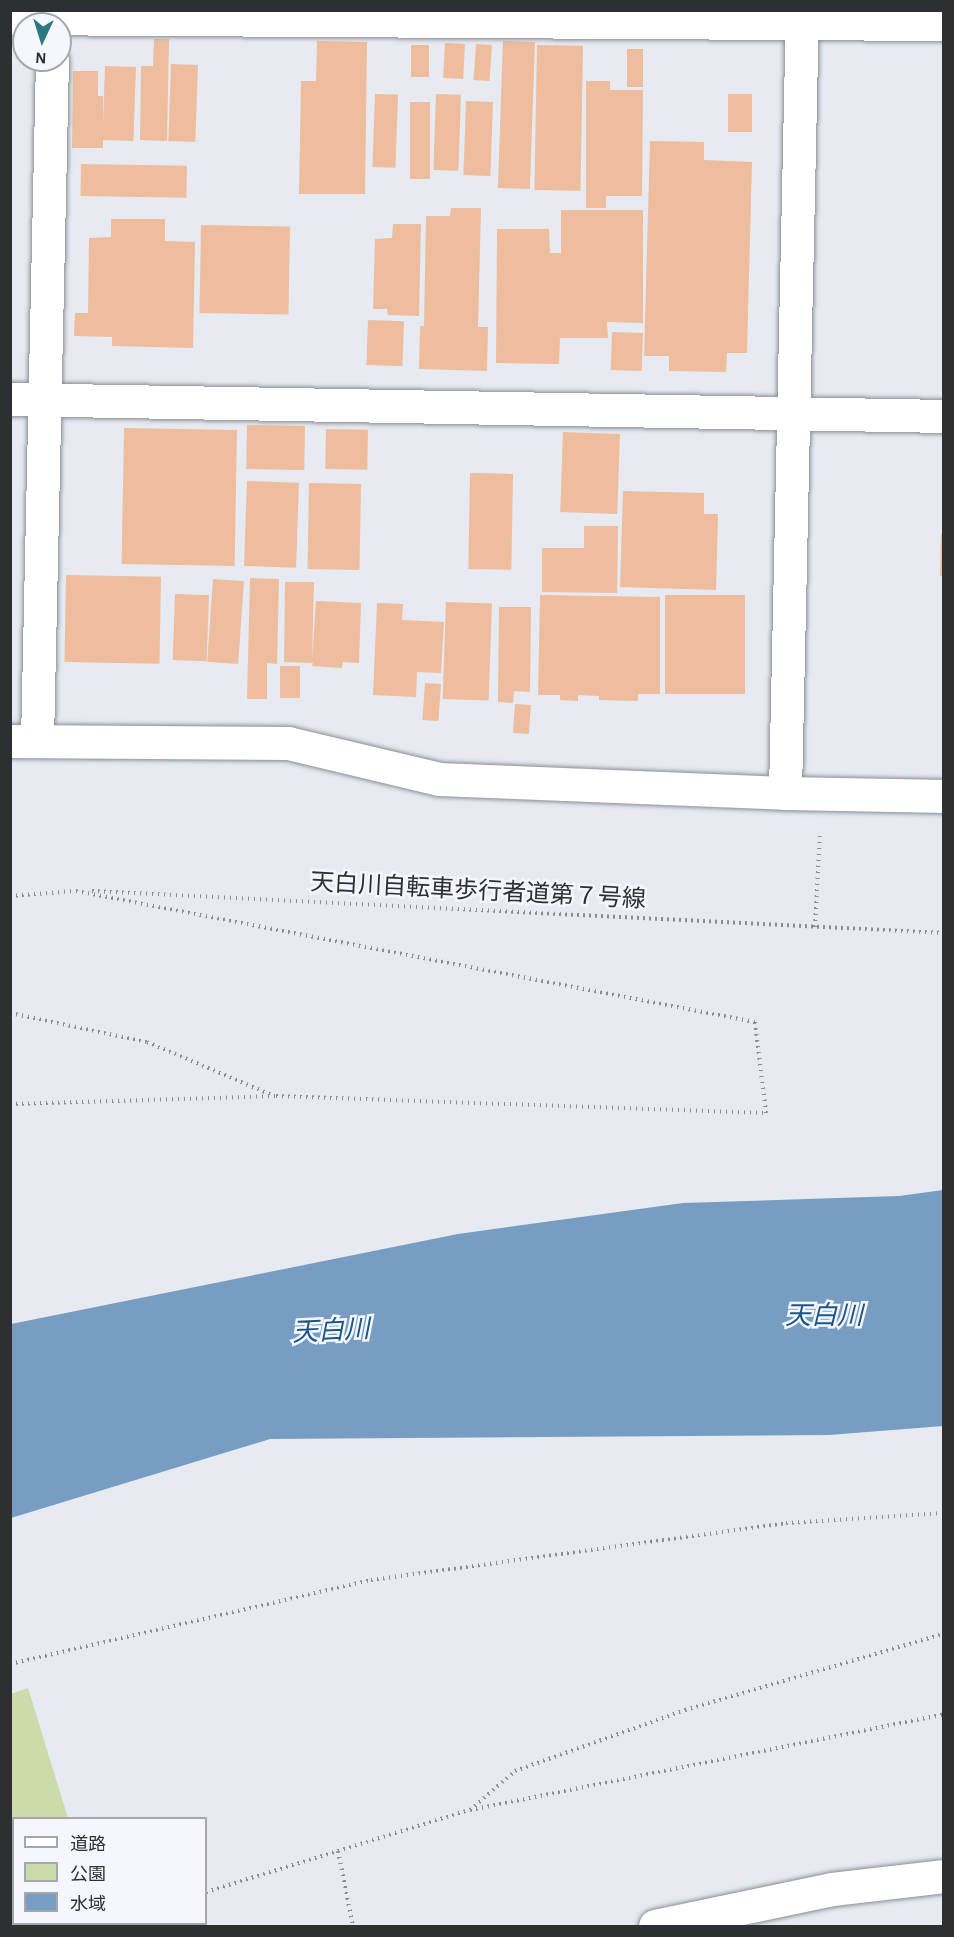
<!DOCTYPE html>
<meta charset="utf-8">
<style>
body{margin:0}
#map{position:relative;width:954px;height:1937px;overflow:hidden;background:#e7eaf1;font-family:"Alegreya Sans","Noto Sans JP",sans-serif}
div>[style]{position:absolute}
.green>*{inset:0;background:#cddaaa}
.water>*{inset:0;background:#779dc2}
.building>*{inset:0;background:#edbd9e;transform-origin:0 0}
.path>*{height:4px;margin-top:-2px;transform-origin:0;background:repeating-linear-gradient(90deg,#8b8d92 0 1.5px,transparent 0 6px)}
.roads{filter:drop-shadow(0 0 2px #8c8e94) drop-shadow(0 0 2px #8c8e94)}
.street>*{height:33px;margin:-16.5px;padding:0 16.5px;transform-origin:16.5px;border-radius:16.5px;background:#fff}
span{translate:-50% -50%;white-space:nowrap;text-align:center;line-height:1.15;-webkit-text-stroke:5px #f5f7fe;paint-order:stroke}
.street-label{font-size:24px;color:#2e2f32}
.water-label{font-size:26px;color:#1c5687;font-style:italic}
.frame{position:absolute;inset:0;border:12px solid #2e2f32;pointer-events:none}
.legend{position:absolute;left:12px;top:1817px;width:195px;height:108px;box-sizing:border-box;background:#f5f7fe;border:2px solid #a5a7ac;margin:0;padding:8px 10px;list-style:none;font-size:18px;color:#2e2f32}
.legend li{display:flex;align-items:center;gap:12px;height:30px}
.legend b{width:30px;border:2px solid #a5a7ac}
.north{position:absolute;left:12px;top:12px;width:60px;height:60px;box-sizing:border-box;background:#f5f7fe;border:2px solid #a5a7ac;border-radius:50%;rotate:184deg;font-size:16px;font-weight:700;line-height:24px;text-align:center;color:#2e2f32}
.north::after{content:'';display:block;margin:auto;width:21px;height:27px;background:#2f7781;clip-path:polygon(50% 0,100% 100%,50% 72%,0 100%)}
</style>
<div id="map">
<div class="green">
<i style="clip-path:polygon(28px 1688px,68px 1818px,14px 1818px,13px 1848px,11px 1849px,11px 1694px)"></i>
</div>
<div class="water">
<i style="clip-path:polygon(943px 1190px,943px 1426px,829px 1435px,270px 1439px,11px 1518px,11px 1324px,458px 1234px,683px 1203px,899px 1196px)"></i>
</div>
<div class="building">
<i style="clip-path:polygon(154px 39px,169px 39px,167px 141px,140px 140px,141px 66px,153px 66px)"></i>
<i style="clip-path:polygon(317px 41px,367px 42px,365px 194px,299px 194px,301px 81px,316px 81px)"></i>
<i style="left:503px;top:41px;width:32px;height:147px;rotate:2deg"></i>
<i style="left:445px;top:43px;width:20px;height:35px;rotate:3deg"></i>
<i style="left:476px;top:44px;width:16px;height:36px;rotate:4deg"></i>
<i style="left:411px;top:45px;width:18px;height:32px"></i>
<i style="left:537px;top:45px;width:46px;height:145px;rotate:1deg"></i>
<i style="left:627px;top:49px;width:16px;height:38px"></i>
<i style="left:171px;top:64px;width:27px;height:77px;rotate:2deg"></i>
<i style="left:105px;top:66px;width:31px;height:74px;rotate:2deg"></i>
<i style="clip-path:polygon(73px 71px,98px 71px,98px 96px,103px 96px,103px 148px,72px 148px)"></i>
<i style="clip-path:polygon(586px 81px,610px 81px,610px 90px,643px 90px,642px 196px,606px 196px,606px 208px,586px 208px)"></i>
<i style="left:375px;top:94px;width:23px;height:73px;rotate:2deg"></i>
<i style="left:436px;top:94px;width:25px;height:76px;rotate:2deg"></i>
<i style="left:728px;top:94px;width:24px;height:38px"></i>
<i style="left:466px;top:101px;width:27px;height:74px;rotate:2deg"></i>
<i style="left:410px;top:102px;width:20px;height:77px"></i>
<i style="clip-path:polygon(650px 141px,704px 142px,704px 160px,752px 162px,747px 353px,727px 353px,726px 372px,669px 371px,669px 356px,644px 356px)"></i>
<i style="left:81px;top:164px;width:106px;height:32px;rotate:1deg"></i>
<i style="clip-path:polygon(451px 208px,481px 208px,478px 327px,488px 327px,487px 371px,419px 369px,420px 326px,424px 326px,426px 216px,450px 216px)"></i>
<i style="clip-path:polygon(561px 210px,643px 210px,643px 323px,607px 322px,608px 338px,560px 338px,559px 364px,496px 363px,497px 229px,549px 229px,550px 253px,561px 253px)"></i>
<i style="clip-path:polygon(111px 219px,165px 219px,165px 241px,195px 242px,193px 348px,112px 346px,112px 337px,74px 336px,75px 313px,88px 313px,89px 238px,111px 237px)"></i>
<i style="clip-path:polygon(393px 224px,421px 224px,419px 316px,388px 315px,387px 309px,373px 309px,375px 239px,392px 238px)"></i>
<i style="left:201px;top:225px;width:89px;height:88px;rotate:1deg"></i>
<i style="left:368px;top:320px;width:36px;height:45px;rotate:2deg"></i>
<i style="left:612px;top:332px;width:31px;height:38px;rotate:2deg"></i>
<i style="left:247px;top:425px;width:58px;height:44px;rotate:1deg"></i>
<i style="left:124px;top:428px;width:113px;height:136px;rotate:1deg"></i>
<i style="left:326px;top:429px;width:42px;height:40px;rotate:1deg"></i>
<i style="left:563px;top:432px;width:57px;height:80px;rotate:2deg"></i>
<i style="left:470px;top:473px;width:43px;height:96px;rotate:1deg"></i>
<i style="left:247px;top:481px;width:52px;height:85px;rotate:2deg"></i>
<i style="left:309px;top:483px;width:52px;height:86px;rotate:1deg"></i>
<i style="clip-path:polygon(623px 491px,704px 493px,704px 514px,718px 514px,716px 590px,620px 587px)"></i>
<i style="clip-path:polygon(584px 526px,618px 526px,617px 593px,542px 592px,542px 548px,584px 548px)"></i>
<i style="clip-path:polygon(941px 534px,944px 534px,944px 576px,940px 576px)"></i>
<i style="left:66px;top:575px;width:95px;height:87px;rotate:1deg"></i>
<i style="clip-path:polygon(250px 578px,279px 579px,277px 664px,267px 663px,267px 699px,247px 699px)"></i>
<i style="left:213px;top:579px;width:31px;height:83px;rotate:4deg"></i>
<i style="clip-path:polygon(285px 582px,314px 582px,312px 659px,316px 601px,361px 603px,359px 663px,343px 662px,342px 668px,312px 666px,313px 663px,284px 662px)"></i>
<i style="left:175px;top:594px;width:34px;height:66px;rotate:2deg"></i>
<i style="clip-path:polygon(540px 595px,660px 597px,660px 694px,638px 694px,638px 701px,599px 700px,599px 696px,578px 695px,578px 701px,560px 700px,560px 695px,538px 695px)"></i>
<i style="left:665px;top:595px;width:80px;height:99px"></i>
<i style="left:446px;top:602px;width:46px;height:97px;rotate:2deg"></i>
<i style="clip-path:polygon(377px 603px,403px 604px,402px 620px,444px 622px,441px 673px,417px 672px,416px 697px,373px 695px)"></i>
<i style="clip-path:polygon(499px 607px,531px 607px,530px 692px,514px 691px,513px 703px,498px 702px)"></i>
<i style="left:280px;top:666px;width:20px;height:32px"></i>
<i style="left:425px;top:683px;width:16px;height:37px;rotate:4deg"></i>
<i style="left:515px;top:704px;width:16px;height:29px;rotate:4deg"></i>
</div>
<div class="path">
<i style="left:92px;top:891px;width:853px;rotate:2.82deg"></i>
<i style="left:10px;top:896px;width:65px;rotate:-4.4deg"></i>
<i style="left:815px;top:927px;width:91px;rotate:-86.9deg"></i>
<i style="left:10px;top:1013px;width:140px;rotate:12deg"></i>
<i style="left:147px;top:1042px;width:136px;rotate:23deg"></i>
<i style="left:10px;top:1104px;width:266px;rotate:-1.7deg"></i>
<i style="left:276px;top:1096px;width:490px;rotate:2deg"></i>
<i style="left:766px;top:1113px;width:92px;rotate:-96.9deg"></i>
<i style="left:755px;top:1022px;width:692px;rotate:-169.08deg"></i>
<i style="left:10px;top:1664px;width:371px;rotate:-13.1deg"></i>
<i style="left:371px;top:1580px;width:419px;rotate:-7.8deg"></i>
<i style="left:786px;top:1523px;width:158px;rotate:-3.6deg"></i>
<i style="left:470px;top:1810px;width:60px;rotate:-40.9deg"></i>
<i style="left:515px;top:1771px;width:181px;rotate:-19.7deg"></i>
<i style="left:685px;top:1710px;width:270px;rotate:-16.4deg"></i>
<i style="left:338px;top:1851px;width:76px;rotate:78.7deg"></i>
<i style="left:206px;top:1892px;width:276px;rotate:-17.3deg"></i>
<i style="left:470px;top:1810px;width:484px;rotate:-11.4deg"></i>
<i style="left:90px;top:1926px;width:10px;rotate:-11deg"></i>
</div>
<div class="roads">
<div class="street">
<i style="left:10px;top:18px;width:934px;rotate:0.37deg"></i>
<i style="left:10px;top:399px;width:934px;rotate:1.04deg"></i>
<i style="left:10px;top:741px;width:278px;rotate:0.4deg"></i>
<i style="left:288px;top:743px;width:155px;rotate:13.4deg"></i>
<i style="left:439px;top:779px;width:346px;rotate:2.3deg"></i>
<i style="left:785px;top:793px;width:159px;rotate:1.1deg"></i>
<i style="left:37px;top:741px;width:681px;rotate:-88.74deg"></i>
<i style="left:785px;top:793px;width:783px;rotate:-88.76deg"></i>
<i style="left:655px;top:1926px;width:181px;rotate:-11.8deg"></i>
<i style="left:832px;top:1889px;width:113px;rotate:-6.6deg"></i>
</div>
</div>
<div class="street-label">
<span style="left:478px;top:892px;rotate:3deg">天白川自転車歩行者道第７号線</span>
</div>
<div class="water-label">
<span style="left:824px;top:1317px">天白川</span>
<span style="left:331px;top:1332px;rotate:-3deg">天白川</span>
</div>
<div class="frame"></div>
<ul class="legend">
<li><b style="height:8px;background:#fff"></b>道路</li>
<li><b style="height:16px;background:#cddaaa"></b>公園</li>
<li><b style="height:16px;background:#779dc2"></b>水域</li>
</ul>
<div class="north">N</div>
</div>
